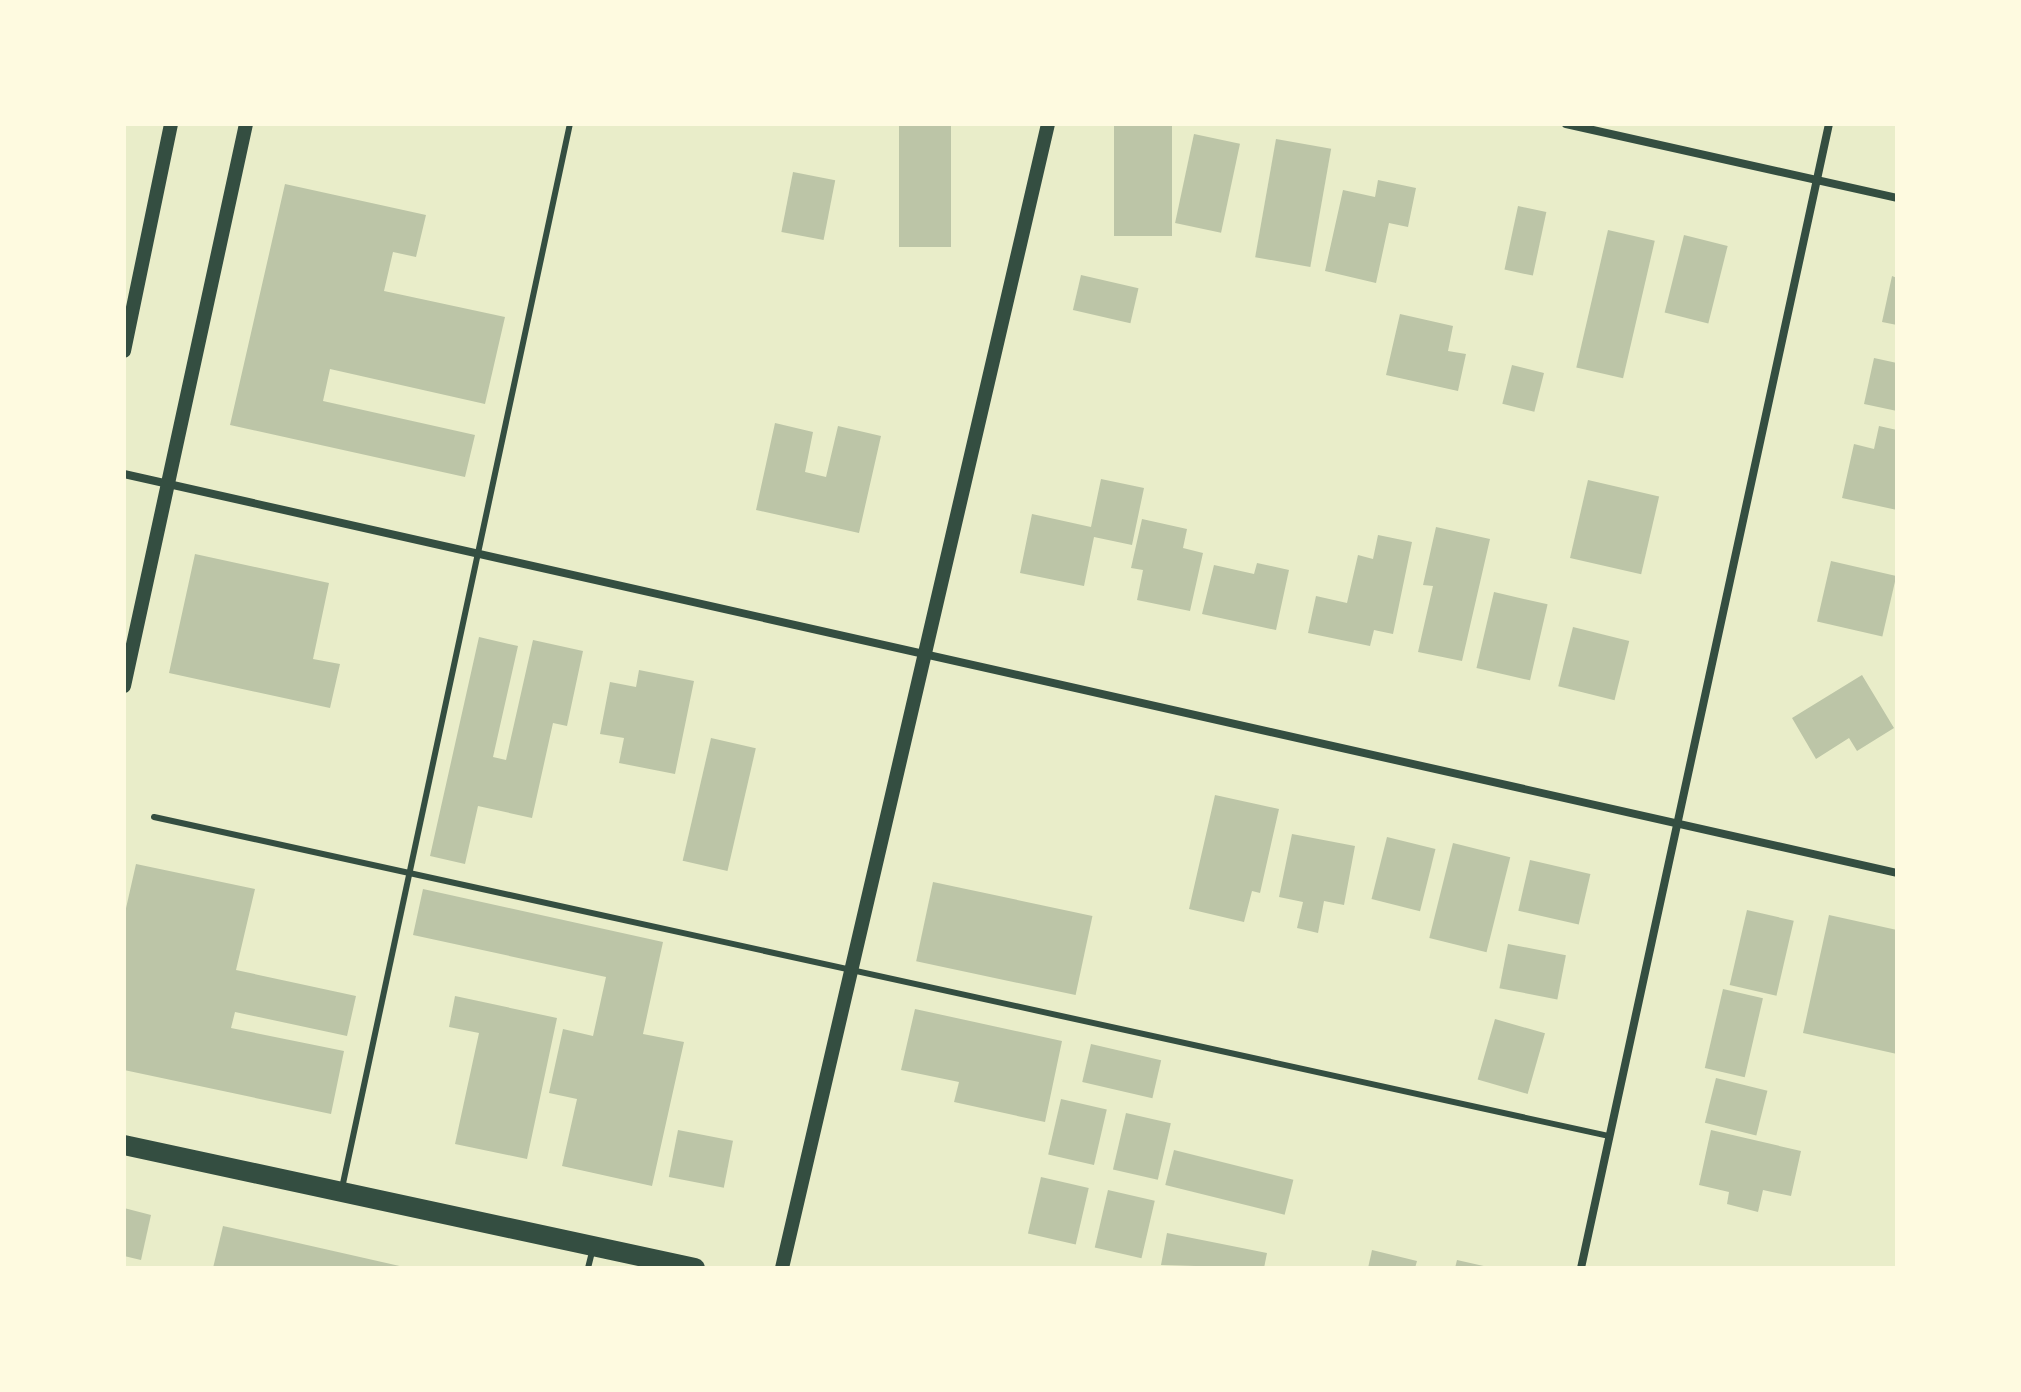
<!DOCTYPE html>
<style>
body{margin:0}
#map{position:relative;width:2021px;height:1392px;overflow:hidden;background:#e9edc9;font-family:Figtree,sans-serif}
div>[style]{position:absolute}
.building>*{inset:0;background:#bcc5a7;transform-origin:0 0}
.service>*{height:6px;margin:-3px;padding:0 3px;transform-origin:3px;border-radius:3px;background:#344e41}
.minor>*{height:8px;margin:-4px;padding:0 4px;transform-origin:4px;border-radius:4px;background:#344e41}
.tertiary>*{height:14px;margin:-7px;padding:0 7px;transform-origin:7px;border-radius:7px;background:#344e41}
.primary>*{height:20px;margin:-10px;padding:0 10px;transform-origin:10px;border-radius:10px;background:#344e41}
span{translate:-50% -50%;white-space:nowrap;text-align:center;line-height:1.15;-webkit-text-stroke:8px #fefae0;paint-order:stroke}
.frame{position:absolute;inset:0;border:126px solid #fefae0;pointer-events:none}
</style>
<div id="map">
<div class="building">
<i style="left:899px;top:124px;width:52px;height:123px"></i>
<i style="left:1114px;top:124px;width:58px;height:112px"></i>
<i style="left:1194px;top:134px;width:47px;height:91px;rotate:12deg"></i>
<i style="left:1276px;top:139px;width:56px;height:120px;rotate:10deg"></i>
<i style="left:793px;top:172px;width:43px;height:61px;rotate:11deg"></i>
<i style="clip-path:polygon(1378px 180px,1416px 188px,1408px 227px,1389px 223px,1376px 283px,1325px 271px,1343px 190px,1375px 197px)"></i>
<i style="clip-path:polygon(285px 184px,426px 215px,416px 257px,393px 252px,384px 291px,505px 317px,485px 404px,330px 369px,323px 401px,475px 435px,465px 477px,230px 425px)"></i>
<i style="left:1518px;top:206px;width:29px;height:65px;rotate:12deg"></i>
<i style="left:1608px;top:230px;width:48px;height:141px;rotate:13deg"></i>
<i style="left:1684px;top:235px;width:45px;height:80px;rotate:14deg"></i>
<i style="left:1081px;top:275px;width:59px;height:36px;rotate:13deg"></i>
<i style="clip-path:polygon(1892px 276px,1897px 278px,1897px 325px,1882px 322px)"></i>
<i style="clip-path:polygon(1400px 314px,1453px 326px,1448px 351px,1466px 354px,1458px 391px,1386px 375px)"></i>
<i style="clip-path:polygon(1874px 358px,1897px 363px,1897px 411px,1864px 404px)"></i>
<i style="left:1512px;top:365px;width:33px;height:40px;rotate:14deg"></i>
<i style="clip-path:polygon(775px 423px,813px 432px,805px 472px,826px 477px,838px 426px,881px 436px,859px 533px,756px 510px)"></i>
<i style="clip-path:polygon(1879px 426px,1897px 430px,1897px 510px,1842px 498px,1854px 444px,1874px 449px)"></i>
<i style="clip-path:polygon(1101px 479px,1144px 488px,1132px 545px,1094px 537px,1084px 586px,1020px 573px,1032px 514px,1091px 527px)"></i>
<i style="left:1588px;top:480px;width:73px;height:80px;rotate:13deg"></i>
<i style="clip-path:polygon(1142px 519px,1187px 529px,1183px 548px,1203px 553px,1190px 611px,1137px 600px,1143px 570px,1131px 568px)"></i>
<i style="clip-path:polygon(1436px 527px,1490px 539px,1462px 661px,1418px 652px,1433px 586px,1423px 585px)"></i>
<i style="clip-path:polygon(1378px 535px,1412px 542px,1393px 634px,1374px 630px,1370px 646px,1308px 633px,1316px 596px,1347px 603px,1358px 555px,1373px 559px)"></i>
<i style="clip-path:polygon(195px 554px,329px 583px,313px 659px,340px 664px,330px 708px,169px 673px)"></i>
<i style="left:1831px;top:561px;width:67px;height:62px;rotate:13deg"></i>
<i style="clip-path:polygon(1257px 563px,1289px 570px,1276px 630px,1202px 614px,1214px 565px,1254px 574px)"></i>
<i style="left:1494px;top:592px;width:55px;height:78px;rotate:13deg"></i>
<i style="left:1573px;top:627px;width:58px;height:61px;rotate:14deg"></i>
<i style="clip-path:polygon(479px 637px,518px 646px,493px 757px,506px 760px,533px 640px,583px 651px,567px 726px,553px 723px,532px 818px,478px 806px,465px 864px,430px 856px)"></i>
<i style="clip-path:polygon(639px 670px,694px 681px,675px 774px,619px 763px,624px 738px,600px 734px,610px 682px,636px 687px)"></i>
<i style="clip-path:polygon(1862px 675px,1894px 728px,1857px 751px,1849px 738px,1816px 759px,1792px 718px)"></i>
<i style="left:711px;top:738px;width:46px;height:126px;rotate:13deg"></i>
<i style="clip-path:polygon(1215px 795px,1279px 809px,1260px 893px,1252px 891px,1244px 922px,1189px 909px)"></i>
<i style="clip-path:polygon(1292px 834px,1355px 846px,1344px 905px,1324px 901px,1318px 933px,1297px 928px,1303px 902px,1279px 897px)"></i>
<i style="left:1387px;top:837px;width:50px;height:64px;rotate:14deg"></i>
<i style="left:1453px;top:843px;width:59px;height:98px;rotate:14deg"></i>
<i style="left:1530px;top:860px;width:62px;height:52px;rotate:13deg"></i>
<i style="clip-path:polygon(136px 864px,255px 889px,236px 970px,356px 996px,347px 1036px,235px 1012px,231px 1028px,344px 1051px,331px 1114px,124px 1070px,124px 917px)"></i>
<i style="left:933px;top:882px;width:163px;height:81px;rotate:12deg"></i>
<i style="clip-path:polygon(423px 889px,663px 942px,643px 1034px,684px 1042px,652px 1186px,562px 1166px,577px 1099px,549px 1093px,563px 1029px,593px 1036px,606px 977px,413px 935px)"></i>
<i style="left:1747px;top:910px;width:48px;height:77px;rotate:13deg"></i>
<i style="clip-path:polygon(1829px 915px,1897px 930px,1897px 1054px,1803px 1033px)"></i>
<i style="left:1508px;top:944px;width:59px;height:45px;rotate:11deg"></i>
<i style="left:1723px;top:989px;width:41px;height:81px;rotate:13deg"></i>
<i style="clip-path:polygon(455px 996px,557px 1018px,527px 1159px,455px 1144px,479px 1033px,449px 1027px)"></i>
<i style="clip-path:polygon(915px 1009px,1062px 1041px,1045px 1122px,954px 1102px,959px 1082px,901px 1070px)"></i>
<i style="left:1495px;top:1019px;width:52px;height:63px;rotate:16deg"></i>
<i style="left:1091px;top:1044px;width:72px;height:39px;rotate:13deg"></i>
<i style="left:1716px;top:1078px;width:53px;height:46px;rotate:14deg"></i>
<i style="left:1061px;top:1099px;width:47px;height:57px;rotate:13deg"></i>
<i style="left:1126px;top:1113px;width:46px;height:58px;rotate:13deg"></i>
<i style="left:678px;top:1130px;width:56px;height:48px;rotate:11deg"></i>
<i style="clip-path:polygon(1711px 1130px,1801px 1151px,1791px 1196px,1763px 1190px,1758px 1212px,1727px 1204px,1729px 1192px,1699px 1185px)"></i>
<i style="left:1174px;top:1150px;width:123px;height:36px;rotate:14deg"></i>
<i style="left:1041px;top:1177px;width:49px;height:58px;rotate:13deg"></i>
<i style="left:1108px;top:1190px;width:48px;height:59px;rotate:13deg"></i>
<i style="clip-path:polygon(124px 1208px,151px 1215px,141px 1260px,124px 1256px)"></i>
<i style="clip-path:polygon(223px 1226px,404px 1267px,404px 1268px,213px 1268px)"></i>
<i style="clip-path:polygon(1167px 1233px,1267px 1253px,1264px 1268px,1161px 1265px)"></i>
<i style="clip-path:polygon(1372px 1250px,1417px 1261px,1415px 1268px,1368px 1268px)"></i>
<i style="clip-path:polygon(1457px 1260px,1488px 1267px,1488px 1268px,1455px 1268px)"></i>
</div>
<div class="service">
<i style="left:154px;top:817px;width:1490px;rotate:12.37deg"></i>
<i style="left:342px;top:1188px;width:1088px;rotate:-77.91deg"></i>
<i style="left:588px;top:1268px;width:21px;rotate:-76deg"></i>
</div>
<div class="minor">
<i style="left:1566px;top:124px;width:339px;rotate:12.6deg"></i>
<i style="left:124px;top:474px;width:1817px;rotate:12.68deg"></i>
<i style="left:1581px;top:1268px;width:1171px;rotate:-77.77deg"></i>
</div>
<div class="tertiary">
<i style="left:124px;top:351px;width:232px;rotate:-78.3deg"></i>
<i style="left:124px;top:686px;width:575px;rotate:-77.75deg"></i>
<i style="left:782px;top:1268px;width:1175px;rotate:-76.91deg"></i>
</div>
<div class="primary">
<i style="left:124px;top:1145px;width:584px;rotate:12.16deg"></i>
</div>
<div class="frame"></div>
</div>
